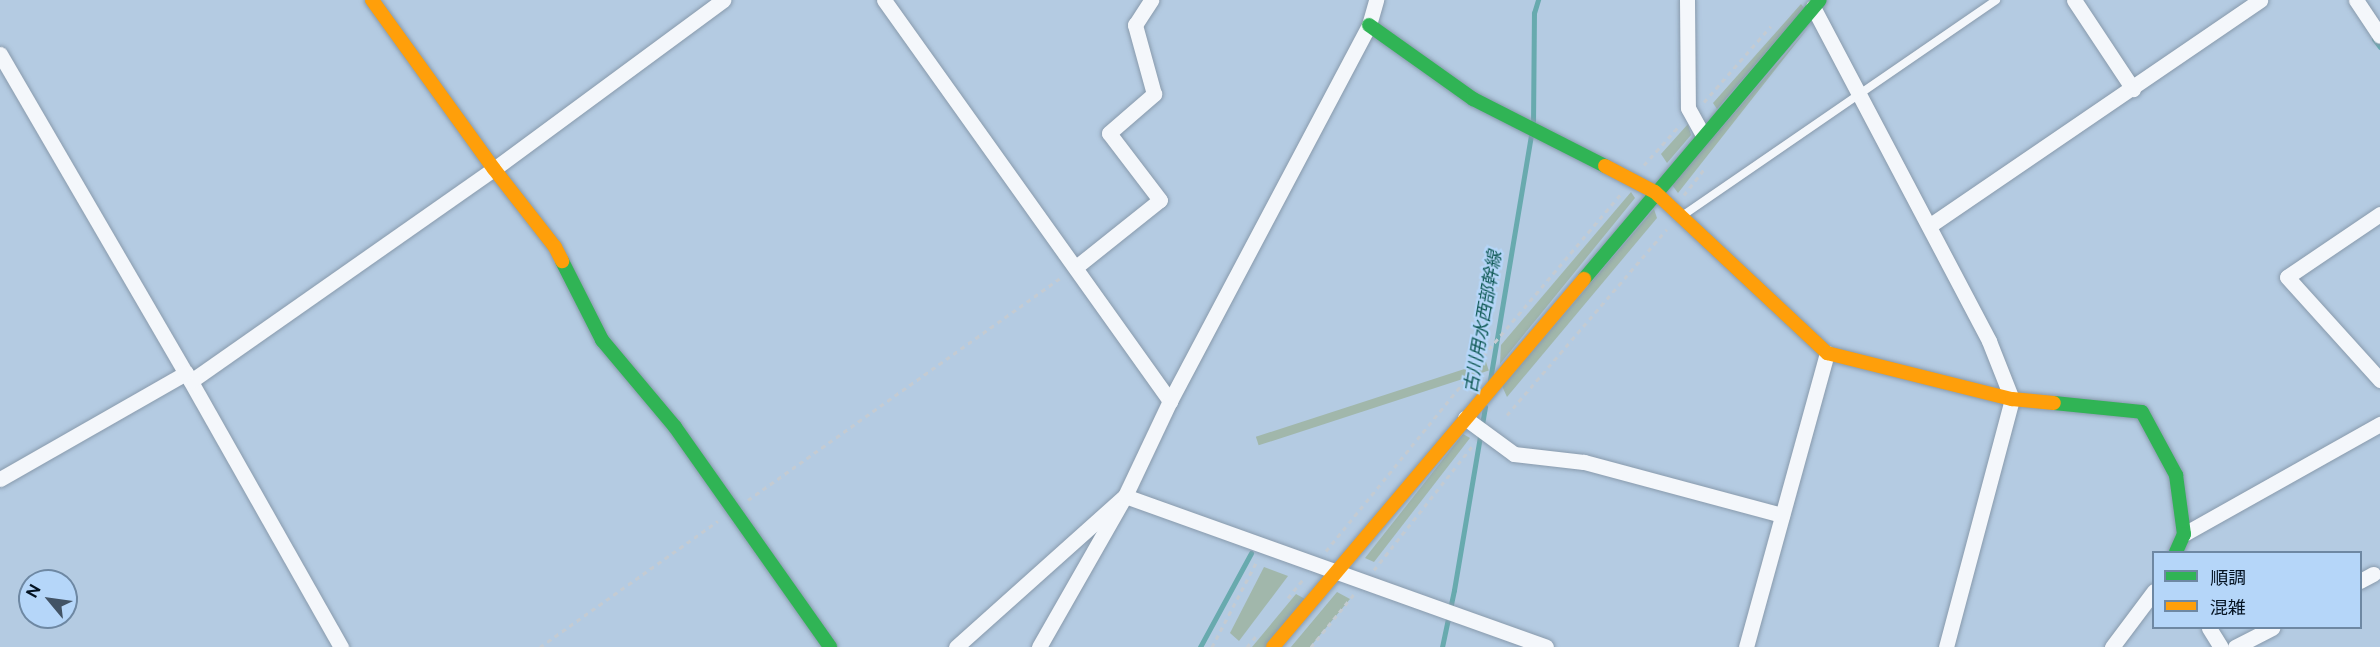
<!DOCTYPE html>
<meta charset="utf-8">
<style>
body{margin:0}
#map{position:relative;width:2380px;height:647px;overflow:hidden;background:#b4cbe2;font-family:"Public Sans","Noto Sans JP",sans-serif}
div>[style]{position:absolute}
.green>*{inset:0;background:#a1b7ab;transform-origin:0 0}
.stream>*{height:5px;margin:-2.5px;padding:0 2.5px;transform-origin:2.5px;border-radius:2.5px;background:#68aaae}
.path>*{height:3px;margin-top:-1.5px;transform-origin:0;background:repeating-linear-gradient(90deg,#c4cbd2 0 4.5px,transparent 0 9px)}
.roads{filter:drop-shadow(0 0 2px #889aac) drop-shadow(0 0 2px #889aac)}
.lane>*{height:8px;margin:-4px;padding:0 4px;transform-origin:4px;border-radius:4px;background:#f4f7fb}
.street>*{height:15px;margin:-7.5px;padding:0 7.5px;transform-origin:7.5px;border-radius:7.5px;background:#f4f7fb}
.fast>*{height:14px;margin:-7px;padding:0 7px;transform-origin:7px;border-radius:7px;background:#30b455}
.slow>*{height:14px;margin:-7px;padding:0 7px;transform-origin:7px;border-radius:7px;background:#ff9f0a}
span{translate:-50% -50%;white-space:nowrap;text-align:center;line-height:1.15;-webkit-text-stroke:4.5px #b5d6f9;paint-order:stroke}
.water-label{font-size:18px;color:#0f5955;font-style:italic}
.legend{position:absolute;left:2152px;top:551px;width:210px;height:78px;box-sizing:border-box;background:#b5d6f9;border:2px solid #6e88a3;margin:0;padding:8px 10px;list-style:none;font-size:18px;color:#041322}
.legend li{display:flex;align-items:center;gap:12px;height:30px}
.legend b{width:30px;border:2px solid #6e88a3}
.north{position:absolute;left:18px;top:569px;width:60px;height:60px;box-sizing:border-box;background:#b5d6f9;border:2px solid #6e88a3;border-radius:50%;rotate:299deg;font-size:16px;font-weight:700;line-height:24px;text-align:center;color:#041322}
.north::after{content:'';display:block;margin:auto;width:21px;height:27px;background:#425365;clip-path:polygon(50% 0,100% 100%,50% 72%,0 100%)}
</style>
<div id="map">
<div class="green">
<i style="clip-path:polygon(1801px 4px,1804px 8px,1717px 109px,1713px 103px)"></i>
<i style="clip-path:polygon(1808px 28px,1678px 193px,1672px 185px)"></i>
<i style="clip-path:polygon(1688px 124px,1691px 135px,1667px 163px,1661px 154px)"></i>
<i style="clip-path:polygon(1631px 192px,1635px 198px,1500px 364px,1501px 345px)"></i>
<i style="clip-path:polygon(1654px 209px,1657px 218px,1507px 397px,1502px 386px)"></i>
<i style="left:1486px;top:362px;width:9px;height:242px;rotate:72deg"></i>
<i style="clip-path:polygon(1463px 434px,1470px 438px,1374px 562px,1365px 558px)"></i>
<i style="clip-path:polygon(1264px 567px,1288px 576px,1239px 641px,1230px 633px)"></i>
<i style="clip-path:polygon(1337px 592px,1350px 599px,1310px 647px,1291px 647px)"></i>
<i style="clip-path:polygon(1296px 594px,1307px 600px,1266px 647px,1252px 647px)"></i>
</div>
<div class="stream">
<i style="left:2374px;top:39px;width:10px;rotate:53deg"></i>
<i style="left:1533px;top:125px;width:112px;rotate:-89.5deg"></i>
<i style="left:1534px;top:13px;width:14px;rotate:-73deg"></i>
<i style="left:1490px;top:380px;width:249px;rotate:-80.5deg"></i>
<i style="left:1200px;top:647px;width:107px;rotate:-61.5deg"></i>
<i style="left:1442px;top:647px;width:58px;rotate:-78.1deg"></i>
<i style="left:1454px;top:590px;width:186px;rotate:-80.4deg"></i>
</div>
<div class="path">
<i style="left:1704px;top:102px;width:101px;rotate:-48.6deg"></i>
<i style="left:1644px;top:165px;width:54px;rotate:-48deg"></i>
<i style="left:1684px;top:195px;width:36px;rotate:-52deg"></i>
<i style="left:1483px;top:356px;width:213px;rotate:-49.6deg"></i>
<i style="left:1507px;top:415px;width:245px;rotate:-49.3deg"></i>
<i style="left:748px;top:500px;width:387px;rotate:-35.4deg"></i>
<i style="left:1326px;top:551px;width:244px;rotate:-50.8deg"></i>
<i style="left:1374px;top:570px;width:161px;rotate:-51.6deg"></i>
<i style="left:1288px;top:598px;width:27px;rotate:-51deg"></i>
<i style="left:540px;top:647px;width:218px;rotate:-35.3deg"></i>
<i style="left:1212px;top:647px;width:99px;rotate:-62.4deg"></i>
<i style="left:1247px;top:647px;width:16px;rotate:-50deg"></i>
<i style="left:1311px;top:647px;width:68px;rotate:-50.9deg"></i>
</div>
<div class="roads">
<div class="lane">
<i style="left:1682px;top:216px;width:381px;rotate:-34.5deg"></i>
</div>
<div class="street">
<i style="left:884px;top:0;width:493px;rotate:54.5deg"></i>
<i style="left:1687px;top:0;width:108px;rotate:89.5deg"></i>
<i style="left:1688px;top:108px;width:31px;rotate:61deg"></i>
<i style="left:2074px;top:0;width:107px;rotate:56.5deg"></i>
<i style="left:2356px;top:0;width:43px;rotate:56.3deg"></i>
<i style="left:1813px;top:7px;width:378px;rotate:62.2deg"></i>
<i style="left:1989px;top:341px;width:62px;rotate:68.4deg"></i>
<i style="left:2012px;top:399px;width:257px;rotate:104.9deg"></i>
<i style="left:0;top:54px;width:369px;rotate:59.8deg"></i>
<i style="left:186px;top:373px;width:315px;rotate:60.5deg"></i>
<i style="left:2380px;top:214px;width:112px;rotate:145.9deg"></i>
<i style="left:2287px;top:277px;width:139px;rotate:47.9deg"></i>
<i style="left:1929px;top:226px;width:401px;rotate:-34.3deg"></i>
<i style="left:1076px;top:267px;width:107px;rotate:-38.6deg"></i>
<i style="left:1160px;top:200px;width:84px;rotate:-127.3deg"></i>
<i style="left:1109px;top:133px;width:60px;rotate:-40.9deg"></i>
<i style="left:1154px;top:94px;width:72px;rotate:-105.4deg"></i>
<i style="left:1135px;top:25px;width:30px;rotate:-57deg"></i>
<i style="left:191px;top:381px;width:370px;rotate:-35deg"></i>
<i style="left:494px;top:169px;width:285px;rotate:-36.4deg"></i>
<i style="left:1465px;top:418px;width:61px;rotate:36.3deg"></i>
<i style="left:1514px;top:454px;width:70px;rotate:6.5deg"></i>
<i style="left:1584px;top:462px;width:205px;rotate:15deg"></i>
<i style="left:0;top:479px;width:214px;rotate:-29.7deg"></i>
<i style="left:2184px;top:534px;width:225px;rotate:-29.3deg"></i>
<i style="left:2360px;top:581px;width:15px;rotate:-28deg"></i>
<i style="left:2209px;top:628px;width:22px;rotate:58deg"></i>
<i style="left:956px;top:647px;width:227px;rotate:-41.8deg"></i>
<i style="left:1125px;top:496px;width:447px;rotate:19.7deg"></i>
<i style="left:1039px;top:647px;width:174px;rotate:-60.3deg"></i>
<i style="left:1125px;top:496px;width:105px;rotate:-64.7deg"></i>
<i style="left:1170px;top:401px;width:425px;rotate:-62.1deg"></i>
<i style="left:1369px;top:25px;width:26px;rotate:-74deg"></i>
<i style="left:1746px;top:647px;width:305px;rotate:-74.6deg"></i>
<i style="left:2112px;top:647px;width:70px;rotate:-53.1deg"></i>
<i style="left:2235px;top:647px;width:42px;rotate:-27.2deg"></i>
</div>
<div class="fast">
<i style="left:1369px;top:25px;width:128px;rotate:35.4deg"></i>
<i style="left:1473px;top:99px;width:148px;rotate:26.9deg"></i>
<i style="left:562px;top:261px;width:89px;rotate:63.1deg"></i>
<i style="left:602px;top:340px;width:114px;rotate:50deg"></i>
<i style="left:675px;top:427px;width:269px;rotate:54.8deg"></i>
<i style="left:1584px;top:279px;width:365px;rotate:-49.8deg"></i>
<i style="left:2054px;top:403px;width:88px;rotate:5.8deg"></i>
<i style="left:2142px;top:412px;width:72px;rotate:61.6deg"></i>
<i style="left:2176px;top:475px;width:60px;rotate:82.3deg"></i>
<i style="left:2184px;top:534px;width:20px;rotate:114deg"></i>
</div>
<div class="slow">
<i style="left:372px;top:0;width:208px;rotate:54.2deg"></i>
<i style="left:494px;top:169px;width:99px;rotate:52deg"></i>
<i style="left:555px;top:247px;width:16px;rotate:63deg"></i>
<i style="left:1605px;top:166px;width:56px;rotate:27.5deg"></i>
<i style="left:1655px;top:192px;width:236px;rotate:43.1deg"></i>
<i style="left:1827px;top:353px;width:191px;rotate:14deg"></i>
<i style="left:2012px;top:399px;width:42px;rotate:5.4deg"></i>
<i style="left:1273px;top:647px;width:482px;rotate:-49.8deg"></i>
</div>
</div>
<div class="water-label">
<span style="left:1483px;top:322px;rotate:-80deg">古川用水西部幹線</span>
</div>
<ul class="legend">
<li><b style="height:8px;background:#30b455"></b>順調</li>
<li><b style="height:8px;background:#ff9f0a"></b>混雑</li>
</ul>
<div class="north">N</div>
</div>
